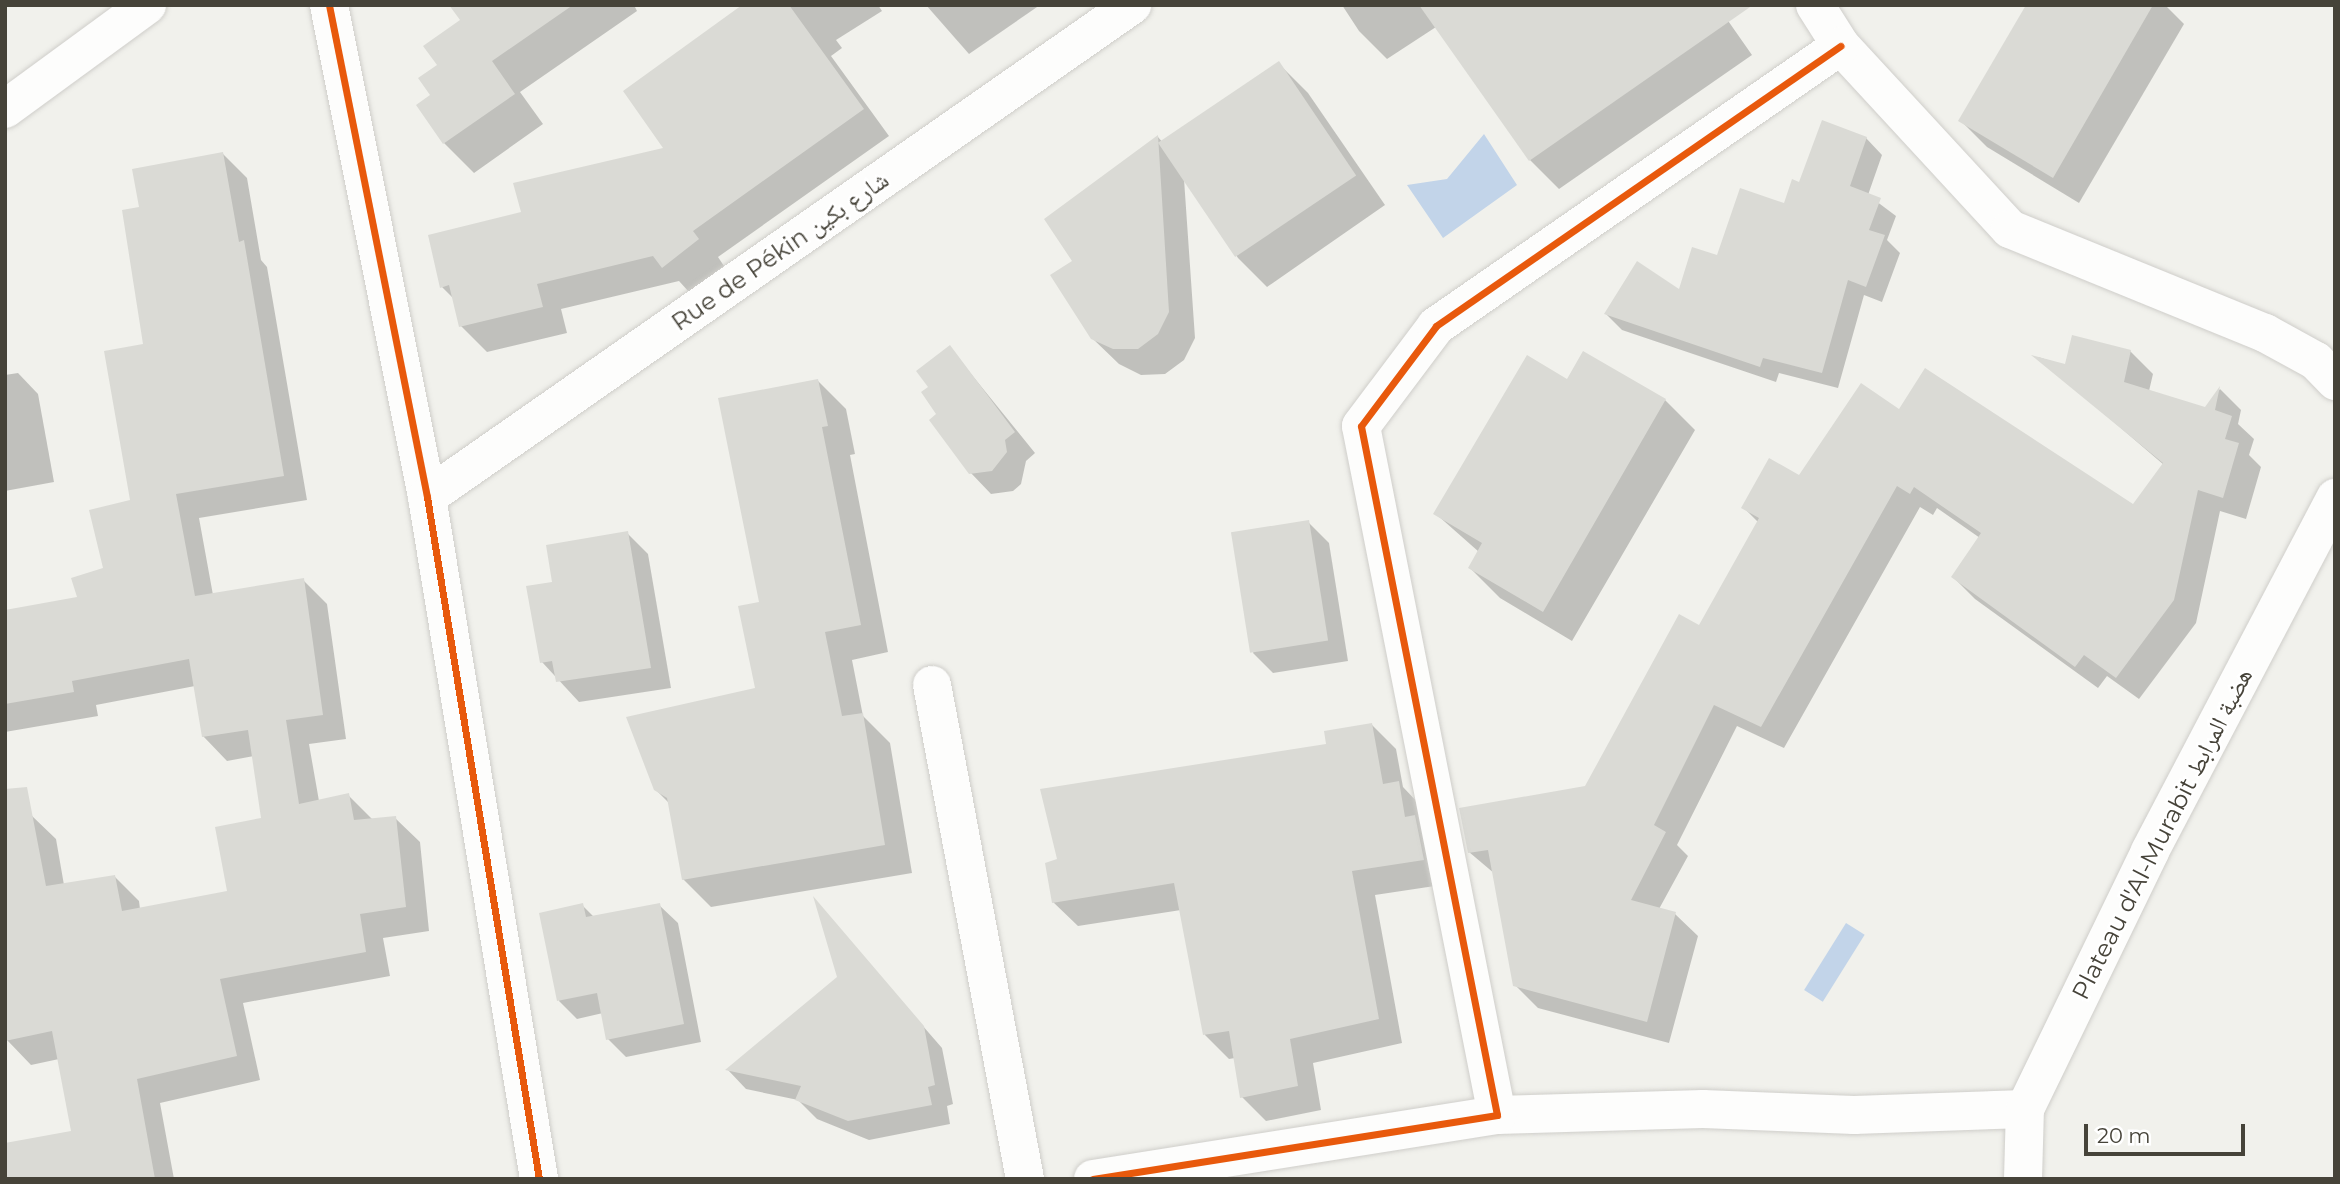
<!DOCTYPE html>
<meta charset="utf-8">
<style>
body{margin:0}
#map{position:relative;width:2340px;height:1184px;overflow:hidden;background:#f1f1ec;font-family:Montserrat,"Noto Naskh Arabic",sans-serif}
div>[style]{position:absolute}
.water>*{inset:0;background:#c2d4e9;transform-origin:0 0}
.shadow>*{inset:0;background:#0003}
.building>*{inset:0;background:#dadad5;transform-origin:0 0}
.roads{filter:drop-shadow(0 0 2px #cfceca) drop-shadow(0 0 2px #cfceca)}
.minor>*{height:38px;margin:-19px;padding:0 19px;transform-origin:19px;border-radius:19px;background:#fdfdfc}
.tertiary>*{height:38px;margin:-19px;padding:0 19px;transform-origin:19px;border-radius:19px;background:#fdfdfc}
.cycleway>*{height:7px;margin:-3.5px;padding:0 3.5px;transform-origin:3.5px;border-radius:3.5px;background:#e8590c}
span{translate:-50% -50%;white-space:nowrap;text-align:center;line-height:1.15;-webkit-text-stroke:5px #fff;paint-order:stroke}
.street-label{font-size:24px;color:#464339}
.frame{position:absolute;inset:0;border:7px solid #464339;pointer-events:none}
.scale{position:absolute;left:2084px;top:1124px;width:161px;height:32px;box-sizing:border-box;border:4px solid #464339;border-top:0;padding-left:9px;font-size:21px;line-height:24px;white-space:nowrap;color:#464339;-webkit-text-stroke:5px #fff;paint-order:stroke}
</style>
<div id="map">
<div class="water">
<i style="clip-path:polygon(1484px 134px,1517px 185px,1443px 238px,1407px 185px,1447px 179px)"></i>
<i style="left:1846px;top:923px;width:22px;height:79px;rotate:32deg"></i>
</div>
<div class="shadow">
<i style="clip-path:polygon(452px 5px,634px 5px,637px 11px,520px 92px,543px 124px,474px 173px,444px 143px,418px 105px,432px 96px,440px 66px,462px 21px)"></i>
<i style="clip-path:polygon(745px 5px,878px 5px,882px 11px,836px 40px,842px 48px,831px 56px,889px 136px,718px 257px,724px 266px,689px 292px,679px 281px,561px 309px,567px 333px,487px 352px,461px 326px,454px 299px,442px 287px,523px 213px,666px 149px)"></i>
<i style="clip-path:polygon(926px 5px,1040px 5px,969px 54px)"></i>
<i style="clip-path:polygon(1342px 5px,1717px 5px,1752px 55px,1559px 189px,1530px 160px,1436px 27px,1387px 59px,1359px 31px)"></i>
<i style="clip-path:polygon(2065px 5px,2165px 5px,2184px 24px,2079px 203px,1987px 147px,1961px 121px)"></i>
<i style="clip-path:polygon(1279px 64px,1308px 93px,1385px 205px,1267px 287px,1238px 258px,1184px 179px,1195px 338px,1184px 360px,1165px 374px,1141px 375px,1119px 364px,1092px 338px,1074px 261px,1158px 137px,1164px 144px)"></i>
<i style="clip-path:polygon(1866px 138px,1882px 155px,1868px 195px,1896px 216px,1887px 240px,1900px 253px,1882px 302px,1864px 295px,1838px 388px,1779px 373px,1776px 382px,1622px 330px,1606px 314px,1680px 291px,1785px 205px,1800px 184px)"></i>
<i style="clip-path:polygon(223px 154px,247px 178px,261px 260px,267px 267px,307px 500px,199px 518px,213px 595px,303px 580px,327px 604px,346px 739px,309px 744px,319px 801px,348px 795px,373px 820px,395px 818px,420px 842px,429px 931px,383px 938px,390px 976px,243px 1003px,260px 1080px,160px 1103px,174px 1179px,14px 1179px,73px 1132px,59px 1059px,31px 1065px,7px 1040px,31px 815px,56px 839px,64px 885px,115px 877px,139px 901px,140px 909px,229px 892px,263px 820px,254px 756px,227px 761px,203px 736px,195px 686px,96px 705px,98px 716px,5px 732px,5px 612px,79px 599px,105px 569px,132px 502px,145px 345px,141px 208px)"></i>
<i style="clip-path:polygon(950px 348px,1035px 453px,1026px 461px,1021px 484px,1013px 491px,991px 494px,970px 472px,939px 415px,930px 387px)"></i>
<i style="clip-path:polygon(2130px 351px,2153px 374px,2149px 391px,2205px 409px,2220px 389px,2241px 410px,2238px 424px,2254px 439px,2249px 455px,2261px 467px,2246px 519px,2220px 511px,2196px 623px,2139px 699px,2107px 676px,2098px 688px,1975px 599px,1953px 577px,1980px 538px,1937px 508px,1933px 515px,1920px 507px,1784px 748px,1737px 726px,1677px 845px,1688px 856px,1659px 909px,1675px 914px,1698px 936px,1669px 1043px,1538px 1008px,1515px 985px,1495px 874px,1469px 852px,1586px 788px,1700px 627px,1759px 523px,1743px 507px,1799px 478px,1900px 412px,2134px 507px,2164px 465px,2038px 357px,2067px 366px)"></i>
<i style="clip-path:polygon(18px 373px,38px 394px,54px 482px,5px 491px,5px 375px)"></i>
<i style="clip-path:polygon(817px 380px,846px 409px,855px 454px,850px 455px,888px 652px,852px 660px,863px 716px,890px 743px,912px 873px,711px 907px,683px 879px,670px 804px,655px 789px,757px 689px,762px 603px)"></i>
<i style="clip-path:polygon(1568px 381px,1665px 400px,1695px 430px,1572px 641px,1500px 598px,1470px 568px,1479px 552px,1436px 514px)"></i>
<i style="clip-path:polygon(1308px 522px,1329px 543px,1348px 661px,1273px 673px,1253px 653px)"></i>
<i style="clip-path:polygon(627px 533px,648px 554px,671px 688px,579px 702px,542px 662px,554px 583px)"></i>
<i style="clip-path:polygon(1372px 725px,1396px 749px,1403px 787px,1422px 807px,1448px 884px,1375px 895px,1402px 1043px,1313px 1063px,1321px 1110px,1266px 1121px,1242px 1097px,1235px 1058px,1229px 1059px,1205px 1035px,1181px 910px,1078px 926px,1053px 902px)"></i>
<i style="clip-path:polygon(816px 903px,942px 1048px,953px 1104px,947px 1106px,950px 1124px,869px 1140px,817px 1119px,798px 1100px,746px 1089px,728px 1070px,839px 978px)"></i>
<i style="clip-path:polygon(582px 905px,594px 917px,659px 905px,678px 923px,701px 1042px,626px 1057px,608px 1039px,603px 1013px,577px 1019px,559px 1001px)"></i>
</div>
<div class="building">
<i style="clip-path:polygon(449px 5px,573px 5px,492px 61px,515px 94px,443px 144px,416px 105px,430px 95px,418px 78px,437px 65px,423px 46px,460px 20px)"></i>
<i style="clip-path:polygon(742px 5px,789px 5px,864px 109px,693px 231px,699px 239px,662px 268px,653px 256px,537px 284px,543px 307px,459px 327px,449px 285px,440px 288px,428px 235px,521px 212px,513px 183px,663px 148px,623px 91px)"></i>
<i style="clip-path:polygon(1419px 5px,1753px 5px,1529px 161px)"></i>
<i style="clip-path:polygon(2026px 5px,2153px 5px,2053px 178px,1958px 121px)"></i>
<i style="left:1279px;top:61px;width:138px;height:146px;rotate:56deg"></i>
<i style="clip-path:polygon(1822px 120px,1867px 137px,1850px 186px,1881px 198px,1869px 230px,1885px 235px,1866px 287px,1848px 280px,1822px 373px,1763px 358px,1760px 367px,1604px 314px,1637px 261px,1679px 289px,1692px 247px,1717px 255px,1740px 188px,1784px 203px,1792px 179px,1799px 182px)"></i>
<i style="clip-path:polygon(1158px 135px,1169px 312px,1158px 334px,1138px 349px,1113px 349px,1091px 339px,1050px 275px,1072px 261px,1044px 219px)"></i>
<i style="clip-path:polygon(223px 152px,239px 242px,244px 240px,284px 476px,176px 494px,195px 596px,304px 578px,323px 715px,286px 720px,299px 804px,349px 793px,354px 820px,396px 816px,406px 907px,360px 914px,366px 952px,220px 979px,237px 1056px,137px 1079px,155px 1179px,5px 1179px,5px 1143px,71px 1131px,52px 1031px,5px 1041px,5px 789px,27px 787px,46px 886px,115px 875px,122px 911px,227px 891px,215px 827px,261px 818px,248px 730px,202px 737px,189px 659px,72px 681px,74px 692px,5px 704px,5px 610px,77px 597px,71px 578px,103px 568px,89px 510px,130px 500px,104px 351px,143px 344px,122px 210px,139px 207px,132px 169px)"></i>
<i style="clip-path:polygon(2072px 335px,2131px 350px,2124px 382px,2205px 407px,2220px 386px,2215px 410px,2232px 416px,2225px 439px,2239px 443px,2223px 498px,2198px 490px,2174px 600px,2116px 678px,2084px 655px,2075px 667px,1951px 577px,1981px 533px,1914px 487px,1910px 494px,1897px 486px,1761px 727px,1714px 705px,1654px 825px,1666px 832px,1631px 900px,1676px 912px,1647px 1022px,1513px 986px,1488px 850px,1468px 853px,1459px 808px,1585px 786px,1679px 614px,1699px 625px,1759px 518px,1741px 508px,1769px 458px,1799px 475px,1861px 383px,1899px 409px,1925px 368px,2133px 504px,2163px 463px,2031px 355px,2065px 364px)"></i>
<i style="clip-path:polygon(950px 345px,1015px 432px,1005px 440px,1007px 452px,992px 471px,969px 474px,929px 420px,936px 414px,921px 392px,928px 387px,916px 371px)"></i>
<i style="clip-path:polygon(1583px 351px,1666px 399px,1543px 612px,1468px 568px,1482px 543px,1433px 514px,1527px 355px,1567px 379px)"></i>
<i style="clip-path:polygon(818px 379px,828px 426px,822px 427px,861px 625px,825px 632px,842px 716px,863px 713px,885px 845px,682px 880px,667px 798px,654px 790px,626px 717px,755px 688px,738px 606px,759px 602px,718px 398px)"></i>
<i style="left:1309px;top:520px;width:122px;height:79px;rotate:81deg"></i>
<i style="clip-path:polygon(628px 531px,651px 668px,556px 682px,552px 661px,540px 663px,526px 586px,552px 582px,546px 545px)"></i>
<i style="clip-path:polygon(1372px 723px,1383px 784px,1399px 781px,1405px 817px,1415px 815px,1424px 860px,1352px 871px,1379px 1019px,1290px 1039px,1298px 1086px,1240px 1098px,1229px 1031px,1203px 1035px,1174px 883px,1052px 903px,1045px 863px,1057px 859px,1040px 789px,1326px 744px,1324px 731px)"></i>
<i style="clip-path:polygon(813px 896px,924px 1026px,935px 1085px,928px 1087px,932px 1105px,848px 1121px,795px 1100px,801px 1086px,725px 1070px,837px 977px)"></i>
<i style="clip-path:polygon(583px 903px,586px 917px,660px 903px,684px 1024px,606px 1040px,597px 993px,557px 1001px,539px 913px)"></i>
</div>
<div class="roads">
<div class="minor">
<i style="left:329px;top:5px;width:502px;rotate:78.73deg"></i>
<i style="left:427px;top:497px;width:691px;rotate:80.67deg"></i>
<i style="left:1815px;top:5px;width:49px;rotate:57.6deg"></i>
<i style="left:1841px;top:46px;width:249px;rotate:47.3deg"></i>
<i style="left:2010px;top:229px;width:275px;rotate:22.2deg"></i>
<i style="left:2265px;top:333px;width:58px;rotate:28.8deg"></i>
<i style="left:2316px;top:361px;width:28px;rotate:46deg"></i>
<i style="left:427px;top:497px;width:860px;rotate:-34.91deg"></i>
<i style="left:932px;top:685px;width:503px;rotate:79.34deg"></i>
<i style="left:1497px;top:1115px;width:206px;rotate:-1.7deg"></i>
<i style="left:1703px;top:1109px;width:151px;rotate:2.3deg"></i>
<i style="left:1854px;top:1115px;width:171px;rotate:-2deg"></i>
<i style="left:1093px;top:1179px;width:409px;rotate:-9deg"></i>
<i style="left:1497px;top:1115px;width:702px;rotate:-101.17deg"></i>
<i style="left:1361px;top:426px;width:125px;rotate:-53.1deg"></i>
<i style="left:1436px;top:326px;width:492px;rotate:-34.7deg"></i>
<i style="left:2023px;top:1179px;width:70px;rotate:-88.4deg"></i>
<i style="left:2025px;top:1109px;width:287px;rotate:-64.1deg"></i>
<i style="left:2150px;top:851px;width:399px;rotate:-62.3deg"></i>
</div>
<div class="tertiary">
<i style="left:5px;top:109px;width:176px;rotate:-36.2deg"></i>
</div>
</div>
<div class="cycleway">
<i style="left:329px;top:5px;width:502px;rotate:78.73deg"></i>
<i style="left:427px;top:497px;width:691px;rotate:80.67deg"></i>
<i style="left:1093px;top:1179px;width:409px;rotate:-9deg"></i>
<i style="left:1497px;top:1115px;width:702px;rotate:-101.17deg"></i>
<i style="left:1361px;top:426px;width:125px;rotate:-53.1deg"></i>
<i style="left:1436px;top:326px;width:492px;rotate:-34.7deg"></i>
</div>
<div class="street-label">
<span style="left:780px;top:251px;rotate:-35deg">Rue de Pékin شارع بكين</span>
<span style="left:2162px;top:834px;rotate:-63deg">Plateau d'Al-Murabit هضبة المرابط</span>
</div>
<div class="frame"></div>
<div class="scale">20 m</div>
</div>
